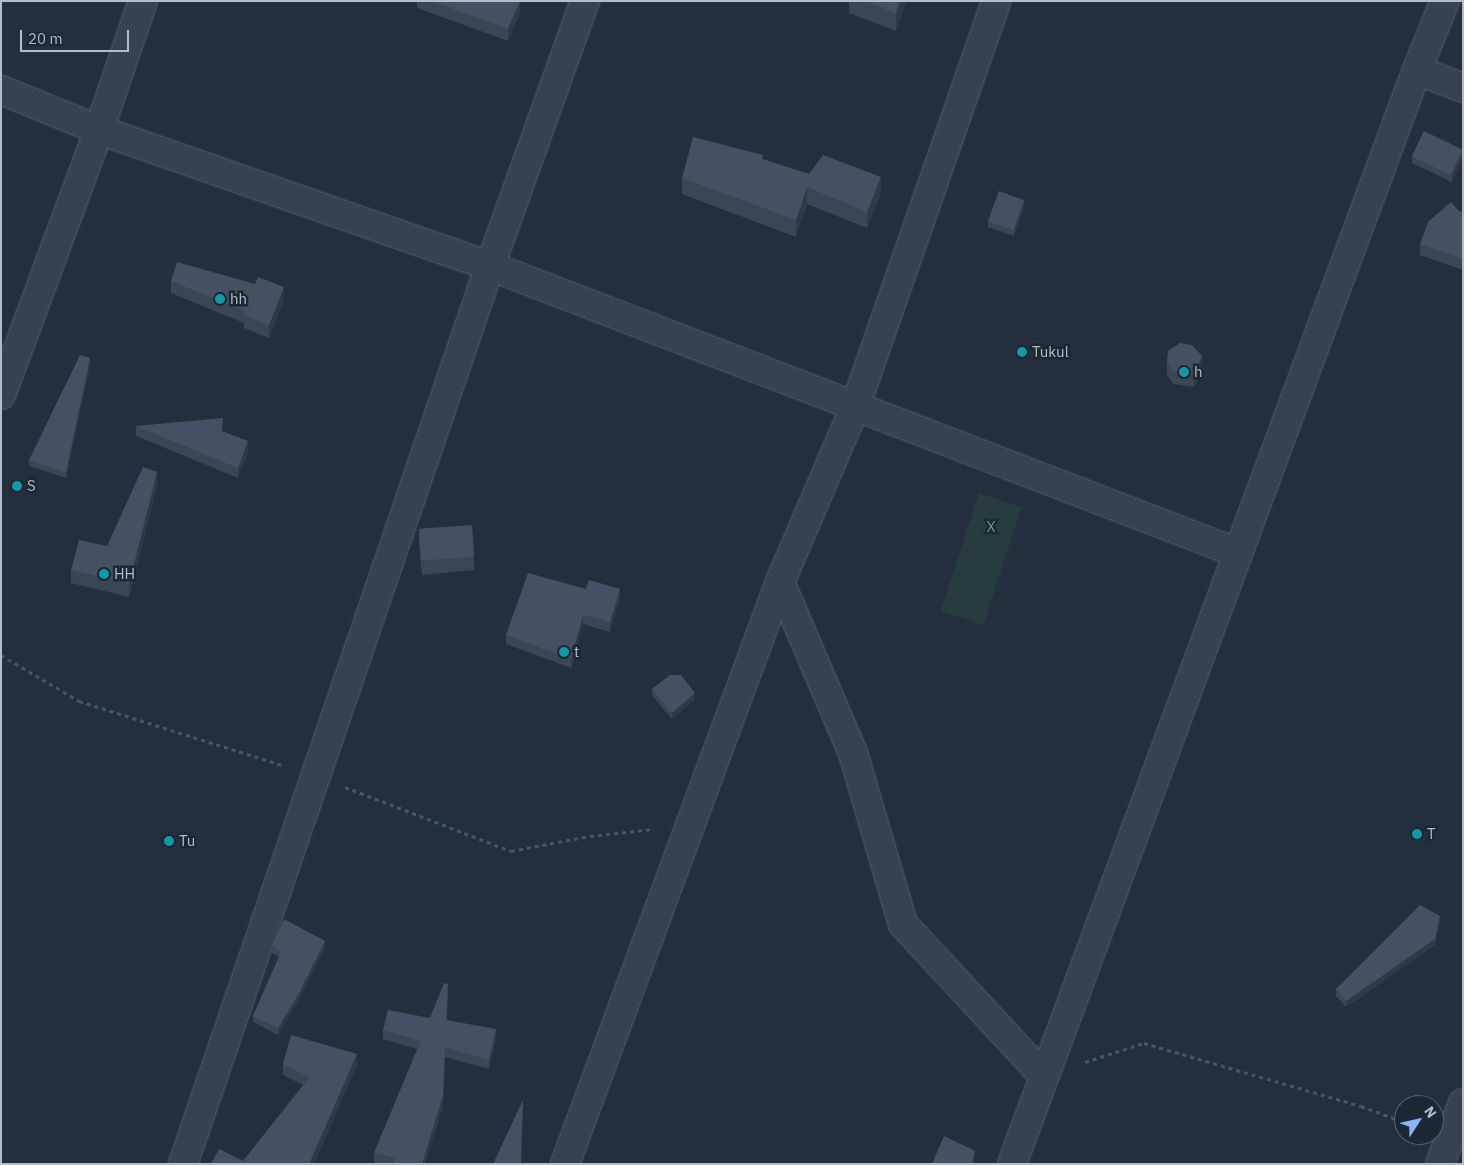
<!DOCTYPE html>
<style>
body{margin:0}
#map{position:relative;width:1464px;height:1165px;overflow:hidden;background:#242f3e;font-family:"IBM Plex Sans",sans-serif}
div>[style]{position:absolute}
.green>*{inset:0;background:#263c3f;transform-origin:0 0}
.path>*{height:3px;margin-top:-1.5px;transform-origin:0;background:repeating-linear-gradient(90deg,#44595c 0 4px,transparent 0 8px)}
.roads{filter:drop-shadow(0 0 1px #565f6c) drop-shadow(0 0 1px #565f6c)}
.minor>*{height:28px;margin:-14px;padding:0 14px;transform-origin:14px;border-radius:14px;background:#38414e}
.wall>*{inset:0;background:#3b4654}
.shaded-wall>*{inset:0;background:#303945}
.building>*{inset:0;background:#455162;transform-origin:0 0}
.dots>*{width:14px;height:14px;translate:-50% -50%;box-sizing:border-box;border:2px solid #1d2633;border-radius:50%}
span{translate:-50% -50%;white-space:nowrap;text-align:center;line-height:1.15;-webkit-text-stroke:5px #1d2633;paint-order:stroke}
.poi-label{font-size:15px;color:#b4bcc9}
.left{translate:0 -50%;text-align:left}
.park-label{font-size:15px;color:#6b9a76}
.frame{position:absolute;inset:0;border:2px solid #b4bcc9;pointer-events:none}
.north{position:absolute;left:1394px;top:1095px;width:50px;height:50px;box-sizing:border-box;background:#1d2633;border:1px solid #59626f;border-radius:50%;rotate:55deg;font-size:14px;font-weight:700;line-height:20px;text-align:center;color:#b4bcc9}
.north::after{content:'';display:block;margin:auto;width:18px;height:22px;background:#8ab4f8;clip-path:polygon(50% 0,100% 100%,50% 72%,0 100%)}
.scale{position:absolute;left:20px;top:30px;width:109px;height:22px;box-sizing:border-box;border:2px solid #b4bcc9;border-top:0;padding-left:6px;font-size:15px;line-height:18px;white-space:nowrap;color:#b4bcc9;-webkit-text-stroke:4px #1d2633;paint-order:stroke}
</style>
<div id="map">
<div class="green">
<i style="left:979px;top:493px;width:45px;height:124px;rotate:18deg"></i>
</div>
<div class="path">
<i style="left:1px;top:655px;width:91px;rotate:30.5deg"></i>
<i style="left:79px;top:701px;width:216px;rotate:17.5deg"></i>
<i style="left:345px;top:787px;width:178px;rotate:21.1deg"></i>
<i style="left:511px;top:851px;width:80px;rotate:-10.8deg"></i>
<i style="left:590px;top:836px;width:63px;rotate:-6.3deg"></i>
<i style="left:1085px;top:1062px;width:62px;rotate:-17.9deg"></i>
<i style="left:1144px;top:1043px;width:226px;rotate:16.2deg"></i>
<i style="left:1361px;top:1106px;width:46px;rotate:20.4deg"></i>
</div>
<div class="roads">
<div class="minor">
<i style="left:1445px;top:1px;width:74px;rotate:112.1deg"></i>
<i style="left:1417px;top:70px;width:49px;rotate:21.4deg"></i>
<i style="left:1px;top:90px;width:106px;rotate:22.2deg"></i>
<i style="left:99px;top:130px;width:414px;rotate:19.2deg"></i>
<i style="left:490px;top:266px;width:801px;rotate:20.99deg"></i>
<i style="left:1px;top:395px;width:283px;rotate:-69.7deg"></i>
<i style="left:99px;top:130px;width:136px;rotate:-71.2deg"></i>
<i style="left:780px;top:582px;width:186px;rotate:66.9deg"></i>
<i style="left:853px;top:753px;width:178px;rotate:73.7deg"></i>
<i style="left:903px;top:924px;width:207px;rotate:47.2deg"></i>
<i style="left:183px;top:1164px;width:949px;rotate:-71.13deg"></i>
<i style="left:490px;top:266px;width:282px;rotate:-70.3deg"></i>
<i style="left:565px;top:1164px;width:620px;rotate:-69.72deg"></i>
<i style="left:780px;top:582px;width:190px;rotate:-66.8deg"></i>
<i style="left:855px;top:407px;width:430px;rotate:-70.8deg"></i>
<i style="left:1012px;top:1164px;width:1167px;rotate:-69.69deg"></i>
<i style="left:1440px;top:1164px;width:65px;rotate:-69.3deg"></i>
</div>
</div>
<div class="wall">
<i style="clip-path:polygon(417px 1px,520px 1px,520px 13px,508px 41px,417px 8px)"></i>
<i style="clip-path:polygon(849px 1px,906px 1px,896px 31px,849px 13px)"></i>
<i style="clip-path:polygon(1463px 150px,1452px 182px,1412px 163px,1412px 156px)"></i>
<i style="clip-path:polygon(763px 159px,809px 174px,881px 193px,867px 228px,807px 204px,796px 237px,682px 194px,682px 178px)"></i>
<i style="clip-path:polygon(1024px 207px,1014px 236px,988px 227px,988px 221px)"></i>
<i style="clip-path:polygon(1463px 212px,1463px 270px,1420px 255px,1420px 244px)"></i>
<i style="clip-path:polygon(171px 281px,284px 299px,269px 338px,244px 328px,244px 323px,171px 293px)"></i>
<i style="clip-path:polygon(1167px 362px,1202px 369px,1194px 387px,1173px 384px,1167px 375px)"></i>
<i style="clip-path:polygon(90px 365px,66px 478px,29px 466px,29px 460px)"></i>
<i style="clip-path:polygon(136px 426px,222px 431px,248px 452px,238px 478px,136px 436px)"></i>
<i style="clip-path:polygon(157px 485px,129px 597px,71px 583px,71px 570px,107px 546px)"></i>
<i style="clip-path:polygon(419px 531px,474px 557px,474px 570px,422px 575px,419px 543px)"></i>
<i style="clip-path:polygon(620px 598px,610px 632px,583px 624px,571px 668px,506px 644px,506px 635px)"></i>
<i style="clip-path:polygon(652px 689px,695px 699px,672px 719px,652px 695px)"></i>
<i style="clip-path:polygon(1440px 922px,1435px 945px,1346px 1007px,1336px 996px,1336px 989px)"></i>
<i style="clip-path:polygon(272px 946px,325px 947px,297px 1003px,278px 1035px,253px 1022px,253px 1016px,279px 957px,272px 953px)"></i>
<i style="clip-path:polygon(448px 993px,447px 1020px,496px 1038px,489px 1069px,445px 1057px,443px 1106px,425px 1164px,381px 1164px,374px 1162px,374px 1153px,417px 1049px,383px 1039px,383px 1030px,430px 1018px)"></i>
<i style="clip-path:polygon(283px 1064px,357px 1065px,314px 1164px,211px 1164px,243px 1161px,303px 1085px,283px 1075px)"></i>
</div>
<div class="shaded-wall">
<i style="clip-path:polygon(520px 1px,520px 13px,508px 41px,508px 29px)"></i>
<i style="clip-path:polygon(900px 1px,906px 1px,896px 31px,896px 13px)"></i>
<i style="clip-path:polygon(1463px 151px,1463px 158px,1452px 182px,1452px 175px)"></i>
<i style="clip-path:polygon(881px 177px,881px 193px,867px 228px,867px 212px)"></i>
<i style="clip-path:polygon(807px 187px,807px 204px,796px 237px,796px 220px)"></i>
<i style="clip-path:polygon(1024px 200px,1024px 207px,1014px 236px,1014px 230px)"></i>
<i style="clip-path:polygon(284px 287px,284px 299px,269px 338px,269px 325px)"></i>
<i style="clip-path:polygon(1202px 356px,1202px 369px,1194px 387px,1194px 375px)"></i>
<i style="clip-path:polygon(90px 358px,90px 365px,66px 478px,66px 472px)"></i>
<i style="clip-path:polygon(248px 441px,248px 452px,238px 478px,238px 468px)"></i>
<i style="clip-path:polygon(157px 472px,157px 485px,129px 597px,129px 584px)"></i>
<i style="clip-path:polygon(620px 589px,620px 598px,610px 632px,610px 622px)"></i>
<i style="clip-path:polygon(583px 615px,583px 624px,571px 668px,571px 659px)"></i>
<i style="clip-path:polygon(695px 693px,695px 699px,672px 719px,672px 713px)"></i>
<i style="clip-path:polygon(1440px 916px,1440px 922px,1435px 945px,1346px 1007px,1346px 1001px)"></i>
<i style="clip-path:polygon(325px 941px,325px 947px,297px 1003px,278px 1035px,278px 1028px)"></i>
<i style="clip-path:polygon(496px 1029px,496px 1038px,489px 1069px,489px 1060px)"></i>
<i style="clip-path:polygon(445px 1047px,443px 1106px,425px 1164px,422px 1164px)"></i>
<i style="clip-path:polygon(357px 1054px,357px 1065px,314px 1164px,309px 1164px)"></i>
<i style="clip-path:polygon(975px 1151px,975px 1164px,972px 1164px)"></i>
</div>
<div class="building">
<i style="clip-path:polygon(432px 1px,520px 1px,508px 29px)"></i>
<i style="clip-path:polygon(865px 1px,900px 1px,896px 13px)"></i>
<i style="left:1424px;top:131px;width:43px;height:28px;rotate:26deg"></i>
<i style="clip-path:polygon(693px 137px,763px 155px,762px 159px,809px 174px,823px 155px,881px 177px,867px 212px,807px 187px,796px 220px,682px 178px)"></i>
<i style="left:999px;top:191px;width:27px;height:32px;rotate:20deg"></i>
<i style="clip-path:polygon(1451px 202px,1459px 211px,1463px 212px,1463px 259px,1420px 244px,1428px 222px)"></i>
<i style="clip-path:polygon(177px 262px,255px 284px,258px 277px,284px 287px,269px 325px,244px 315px,245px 311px,171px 281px)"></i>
<i style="clip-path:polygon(1180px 343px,1192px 345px,1202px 356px,1194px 375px,1173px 371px,1167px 362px,1168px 351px)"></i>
<i style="clip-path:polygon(80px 355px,90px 358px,66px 472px,29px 460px)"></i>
<i style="clip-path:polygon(223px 418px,222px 431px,248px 441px,238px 468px,136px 426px)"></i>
<i style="clip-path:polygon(143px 467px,157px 472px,129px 584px,71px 570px,79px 540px,107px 546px)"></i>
<i style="left:472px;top:525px;width:32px;height:53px;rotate:86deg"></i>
<i style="clip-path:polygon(528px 573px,586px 589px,589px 580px,620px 589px,610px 622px,583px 615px,571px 659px,506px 635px)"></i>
<i style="clip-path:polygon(670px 675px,681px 675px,695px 693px,672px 713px,652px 689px)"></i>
<i style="clip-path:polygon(1420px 905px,1440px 916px,1435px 939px,1346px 1001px,1336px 989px)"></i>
<i style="clip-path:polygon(284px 919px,325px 941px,297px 997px,278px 1028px,253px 1016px,281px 952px,272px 946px)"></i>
<i style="clip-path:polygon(444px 983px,448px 984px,446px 1020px,496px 1029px,489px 1060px,445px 1047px,443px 1096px,422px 1164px,392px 1164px,396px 1158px,374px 1153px,421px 1041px,383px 1030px,388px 1010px,430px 1018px)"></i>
<i style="clip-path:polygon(291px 1035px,357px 1054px,309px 1164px,211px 1164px,219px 1149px,243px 1161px,310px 1077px,283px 1064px)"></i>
<i style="clip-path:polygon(523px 1100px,521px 1164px,493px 1164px)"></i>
<i style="clip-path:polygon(944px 1136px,975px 1151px,972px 1164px,932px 1164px)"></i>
</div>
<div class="dots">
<i style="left:220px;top:299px;background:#0f9aa8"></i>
<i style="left:1022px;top:352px;background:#0f9aa8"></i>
<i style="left:1184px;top:372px;background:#0f9aa8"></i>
<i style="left:17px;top:486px;background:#0f9aa8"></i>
<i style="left:104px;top:574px;background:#0f9aa8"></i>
<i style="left:564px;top:652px;background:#0f9aa8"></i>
<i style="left:1417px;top:834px;background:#0f9aa8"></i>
<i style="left:169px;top:841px;background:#0f9aa8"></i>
</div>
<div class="poi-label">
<span class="left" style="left:230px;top:299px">hh</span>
<span class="left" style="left:1032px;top:352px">Tukul</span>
<span class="left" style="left:1194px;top:372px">h</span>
<span class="left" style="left:27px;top:486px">S</span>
<span class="left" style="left:114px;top:574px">HH</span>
<span class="left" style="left:574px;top:652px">t</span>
<span class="left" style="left:1427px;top:834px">T</span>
<span class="left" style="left:179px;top:841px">Tu</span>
</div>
<div class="park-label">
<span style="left:991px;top:527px">X</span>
</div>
<div class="frame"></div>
<div class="north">N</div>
<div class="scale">20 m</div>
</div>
